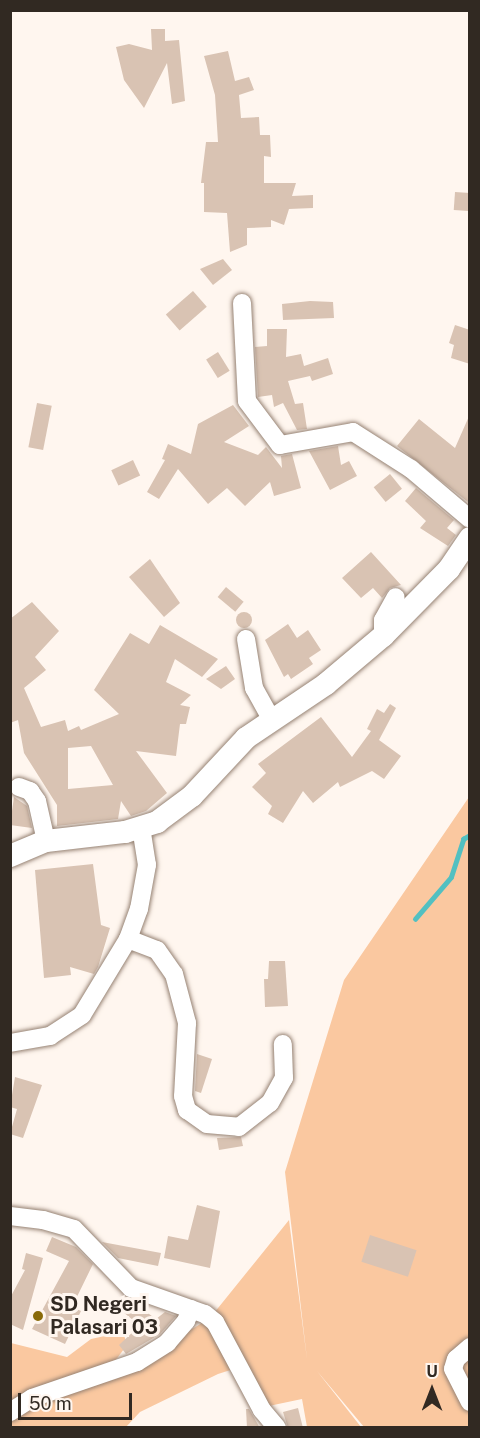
<!DOCTYPE html>
<style>
body{margin:0}
#map{position:relative;width:480px;height:1438px;overflow:hidden;background:#fff6ef;font-family:"Public Sans",sans-serif}
div>[style]{position:absolute}
.green>*{inset:0;background:#fac8a0}
.stream>*{height:4.5px;margin:-2.25px;padding:0 2.25px;transform-origin:2.25px;border-radius:2.25px;background:#52c0c1}
.building>*{inset:0;background:#d9c3b3;transform-origin:0 0}
.round{border-radius:50%}
.roads{filter:drop-shadow(0 0 2px #968273) drop-shadow(0 0 2px #968273)}
.minor>*{height:18px;margin:-9px;padding:0 9px;transform-origin:9px;border-radius:9px;background:#fff}
.major>*{height:22px;margin:-11px;padding:0 11px;transform-origin:11px;border-radius:11px;background:#fff}
.dots>*{width:16px;height:16px;translate:-50% -50%;box-sizing:border-box;border:3px solid #fff6ef;border-radius:50%}
span{translate:-50% -50%;white-space:nowrap;text-align:center;line-height:1.15;-webkit-text-stroke:6px #fff6ef;paint-order:stroke}
.poi-label{font-size:20px;color:#312922;font-weight:700}
.left{translate:0 -50%;text-align:left}
.frame{position:absolute;inset:0;border:12px solid #312922;pointer-events:none}
.north{position:absolute;left:402px;top:1360px;width:60px;height:60px;-webkit-text-stroke:4px #fff6ef;paint-order:stroke;rotate:0deg;font-size:16px;font-weight:700;line-height:24px;text-align:center;color:#312922}
.north::after{content:'';display:block;margin:auto;width:21px;height:27px;background:#312922;clip-path:polygon(50% 0,100% 100%,50% 72%,0 100%)}
.scale{position:absolute;left:18px;top:1393px;width:114px;height:27px;box-sizing:border-box;border:3px solid #312922;border-top:0;padding-left:8px;font-size:18px;line-height:21px;white-space:nowrap;color:#312922;-webkit-text-stroke:4px #fff6ef;paint-order:stroke}
</style>
<div id="map">
<div class="green">
<i style="clip-path:polygon(469px 797px,469px 1427px,364px 1427px,317px 1371px,361px 1427px,307px 1427px,302px 1399px,264px 1407px,246px 1365px,218px 1374px,140px 1412px,126px 1427px,11px 1428px,11px 1343px,67px 1357px,91px 1339px,123px 1332px,127px 1345px,115px 1361px,126px 1370px,210px 1318px,289px 1220px,307px 1359px,285px 1172px,344px 980px)"></i>
</div>
<div class="stream">
<i style="left:415px;top:919px;width:55px;rotate:-49.4deg"></i>
<i style="left:451px;top:877px;width:40px;rotate:-72deg"></i>
<i style="left:463px;top:839px;width:8px;rotate:-30deg"></i>
</div>
<div class="building">
<i style="clip-path:polygon(151px 29px,165px 29px,165px 41px,179px 40px,185px 101px,172px 104px,167px 63px,144px 108px,124px 80px,116px 47px,129px 44px,152px 50px)"></i>
<i style="clip-path:polygon(228px 51px,235px 81px,249px 77px,254px 90px,239px 95px,241px 118px,259px 117px,260px 135px,270px 135px,271px 157px,264px 156px,264px 183px,296px 183px,292px 196px,313px 195px,313px 208px,289px 209px,284px 225px,271px 220px,271px 227px,247px 228px,247px 245px,230px 252px,227px 213px,204px 212px,204px 183px,201px 183px,206px 142px,218px 142px,215px 95px,204px 56px)"></i>
<i style="left:455px;top:192px;width:15px;height:18px;rotate:4deg"></i>
<i style="clip-path:polygon(223px 259px,232px 270px,213px 285px,200px 269px)"></i>
<i style="left:193px;top:291px;width:21px;height:36px;rotate:49deg"></i>
<i style="clip-path:polygon(310px 301px,333px 302px,334px 318px,283px 320px,282px 304px)"></i>
<i style="clip-path:polygon(455px 325px,470px 330px,470px 364px,451px 358px,454px 345px,449px 343px)"></i>
<i style="clip-path:polygon(267px 329px,287px 329px,286px 357px,301px 354px,304px 366px,328px 358px,333px 374px,312px 381px,310px 376px,288px 381px,295px 404px,303px 403px,307px 429px,297px 430px,283px 403px,274px 407px,272px 395px,258px 397px,255px 347px,267px 346px)"></i>
<i style="left:218px;top:352px;width:22px;height:14px;rotate:58deg"></i>
<i style="left:37px;top:403px;width:15px;height:45px;rotate:11deg"></i>
<i style="clip-path:polygon(233px 405px,249px 426px,224px 442px,258px 455px,266px 447px,282px 468px,281px 456px,292px 454px,301px 488px,274px 496px,270px 482px,245px 506px,227px 488px,208px 504px,178px 469px,159px 499px,147px 492px,165px 460px,162px 459px,168px 444px,191px 454px,198px 424px)"></i>
<i style="clip-path:polygon(470px 414px,470px 500px,468px 502px,397px 446px,419px 419px,455px 448px)"></i>
<i style="clip-path:polygon(338px 446px,341px 465px,349px 461px,357px 476px,330px 490px,309px 451px)"></i>
<i style="left:133px;top:460px;width:17px;height:24px;rotate:65deg"></i>
<i style="left:390px;top:474px;width:19px;height:21px;rotate:51deg"></i>
<i style="clip-path:polygon(416px 488px,454px 520px,447px 528px,456px 535px,448px 546px,420px 528px,426px 521px,405px 501px)"></i>
<i style="clip-path:polygon(371px 552px,401px 585px,390px 588px,382px 598px,373px 588px,361px 598px,342px 578px)"></i>
<i style="clip-path:polygon(150px 559px,180px 603px,164px 617px,129px 577px)"></i>
<i style="left:226px;top:587px;width:23px;height:13px;rotate:40deg"></i>
<i style="clip-path:polygon(evenodd,32px 602px,59px 631px,35px 657px,46px 670px,24px 688px,41px 727px,65px 720px,68px 731px,79px 726px,81px 730px,119px 714px,94px 690px,130px 633px,149px 644px,160px 625px,218px 659px,202px 677px,175px 659px,166px 682px,191px 695px,180px 705px,190px 707px,186px 724px,180px 724px,176px 756px,136px 751px,167px 793px,146px 811px,131px 816px,121px 801px,118px 819px,57px 826px,57px 805px,24px 753px,18px 720px,10px 723px,10px 619px,32px 602px,91px 746px,113px 785px,68px 789px,68px 748px,91px 746px)"></i>
<i class="round" style="left:236px;top:612px;width:16px;height:16px"></i>
<i style="clip-path:polygon(288px 624px,297px 638px,308px 630px,321px 650px,309px 658px,313px 664px,291px 679px,288px 674px,284px 677px,265px 640px)"></i>
<i style="clip-path:polygon(226px 666px,235px 679px,221px 689px,206px 679px)"></i>
<i style="clip-path:polygon(390px 704px,396px 708px,379px 740px,401px 756px,384px 779px,372px 771px,340px 787px,338px 782px,313px 803px,303px 791px,283px 823px,268px 814px,272px 806px,252px 787px,266px 773px,258px 764px,321px 717px,352px 757px,371px 731px,367px 729px,377px 709px,384px 713px)"></i>
<i style="clip-path:polygon(14px 797px,27px 806px,32px 828px,10px 825px)"></i>
<i style="clip-path:polygon(93px 864px,101px 925px,110px 928px,98px 967px,94px 974px,70px 967px,71px 975px,44px 978px,35px 870px)"></i>
<i style="clip-path:polygon(269px 961px,285px 961px,288px 1006px,265px 1007px,264px 979px,268px 979px)"></i>
<i style="clip-path:polygon(197px 1054px,212px 1059px,201px 1093px,195px 1091px)"></i>
<i style="clip-path:polygon(15px 1077px,42px 1085px,23px 1138px,10px 1134px,17px 1109px,10px 1107px)"></i>
<i style="clip-path:polygon(241px 1137px,243px 1146px,219px 1150px,217px 1138px)"></i>
<i style="clip-path:polygon(197px 1205px,220px 1211px,210px 1268px,164px 1258px,168px 1236px,188px 1240px)"></i>
<i style="left:370px;top:1235px;width:49px;height:28px;rotate:18deg"></i>
<i style="clip-path:polygon(52px 1237px,76px 1247px,93px 1264px,72px 1307px,81px 1311px,65px 1344px,32px 1329px,69px 1261px,46px 1251px)"></i>
<i style="clip-path:polygon(102px 1242px,161px 1253px,158px 1266px,118px 1258px)"></i>
<i style="clip-path:polygon(26px 1253px,43px 1258px,23px 1330px,10px 1324px,10px 1298px,25px 1270px,22px 1269px)"></i>
<i style="clip-path:polygon(127px 1298px,156px 1319px,165px 1312px,176px 1316px,160px 1334px,126px 1354px,119px 1345px,136px 1329px,130px 1323px,133px 1320px,118px 1308px)"></i>
<i style="clip-path:polygon(298px 1408px,303px 1428px,288px 1428px,283px 1412px)"></i>
<i style="clip-path:polygon(246px 1409px,249px 1409px,260px 1428px,247px 1428px)"></i>
</div>
<div class="roads">
<div class="minor">
<i style="left:242px;top:303px;width:98px;rotate:87.1deg"></i>
<i style="left:247px;top:401px;width:55px;rotate:53.1deg"></i>
<i style="left:280px;top:445px;width:74px;rotate:-10.1deg"></i>
<i style="left:353px;top:432px;width:69px;rotate:32.5deg"></i>
<i style="left:411px;top:469px;width:77px;rotate:40.3deg"></i>
<i style="left:383px;top:636px;width:16px;rotate:-90deg"></i>
<i style="left:383px;top:620px;width:26px;rotate:-61deg"></i>
<i style="left:246px;top:639px;width:50px;rotate:80.7deg"></i>
<i style="left:254px;top:688px;width:35px;rotate:61deg"></i>
<i style="left:19px;top:787px;width:12px;rotate:20deg"></i>
<i style="left:30px;top:791px;width:12px;rotate:55deg"></i>
<i style="left:37px;top:801px;width:41px;rotate:77.3deg"></i>
<i style="left:128px;top:939px;width:31px;rotate:21deg"></i>
<i style="left:157px;top:950px;width:29px;rotate:55deg"></i>
<i style="left:174px;top:974px;width:51px;rotate:75.1deg"></i>
<i style="left:187px;top:1023px;width:73px;rotate:93.1deg"></i>
<i style="left:183px;top:1096px;width:15px;rotate:74deg"></i>
<i style="left:187px;top:1110px;width:24px;rotate:35deg"></i>
<i style="left:207px;top:1124px;width:32px;rotate:5deg"></i>
<i style="left:239px;top:1127px;width:39px;rotate:-38deg"></i>
<i style="left:270px;top:1103px;width:29px;rotate:-61deg"></i>
<i style="left:284px;top:1078px;width:34px;rotate:-92deg"></i>
<i style="left:10px;top:1043px;width:41px;rotate:-9.9deg"></i>
<i style="left:50px;top:1036px;width:38px;rotate:-33deg"></i>
<i style="left:82px;top:1015px;width:89px;rotate:-58.8deg"></i>
<i style="left:128px;top:939px;width:32px;rotate:-70deg"></i>
<i style="left:139px;top:909px;width:45px;rotate:-79.7deg"></i>
<i style="left:147px;top:865px;width:38px;rotate:-99deg"></i>
<i style="left:10px;top:1216px;width:33px;rotate:7deg"></i>
<i style="left:43px;top:1220px;width:32px;rotate:16deg"></i>
<i style="left:74px;top:1229px;width:82px;rotate:46deg"></i>
<i style="left:131px;top:1288px;width:78px;rotate:19.4deg"></i>
<i style="left:205px;top:1314px;width:13px;rotate:39deg"></i>
<i style="left:215px;top:1322px;width:100px;rotate:61.9deg"></i>
<i style="left:262px;top:1410px;width:23px;rotate:50deg"></i>
<i style="left:470px;top:1347px;width:18px;rotate:139deg"></i>
<i style="left:456px;top:1359px;width:10px;rotate:107deg"></i>
<i style="left:453px;top:1369px;width:37px;rotate:63deg"></i>
<i style="left:10px;top:1412px;width:26px;rotate:-32deg"></i>
<i style="left:32px;top:1398px;width:111px;rotate:-18.9deg"></i>
<i style="left:137px;top:1362px;width:36px;rotate:-32deg"></i>
<i style="left:167px;top:1343px;width:29px;rotate:-49deg"></i>
<i style="left:186px;top:1321px;width:13px;rotate:-67deg"></i>
</div>
<div class="major">
<i style="left:10px;top:856px;width:39px;rotate:-23deg"></i>
<i style="left:46px;top:841px;width:80px;rotate:-6.5deg"></i>
<i style="left:125px;top:832px;width:34px;rotate:-17deg"></i>
<i style="left:157px;top:822px;width:44px;rotate:-36.6deg"></i>
<i style="left:192px;top:796px;width:79px;rotate:-47deg"></i>
<i style="left:246px;top:738px;width:97px;rotate:-34deg"></i>
<i style="left:326px;top:684px;width:75px;rotate:-40.1deg"></i>
<i style="left:383px;top:636px;width:94px;rotate:-45.4deg"></i>
<i style="left:449px;top:569px;width:37px;rotate:-56deg"></i>
</div>
</div>
<div class="dots">
<i style="left:38px;top:1316px;background:#896a09"></i>
</div>
<div class="poi-label">
<span class="left" style="left:50px;top:1316px">SD Negeri<br>Palasari 03</span>
</div>
<div class="frame"></div>
<div class="north">U</div>
<div class="scale">50 m</div>
</div>
